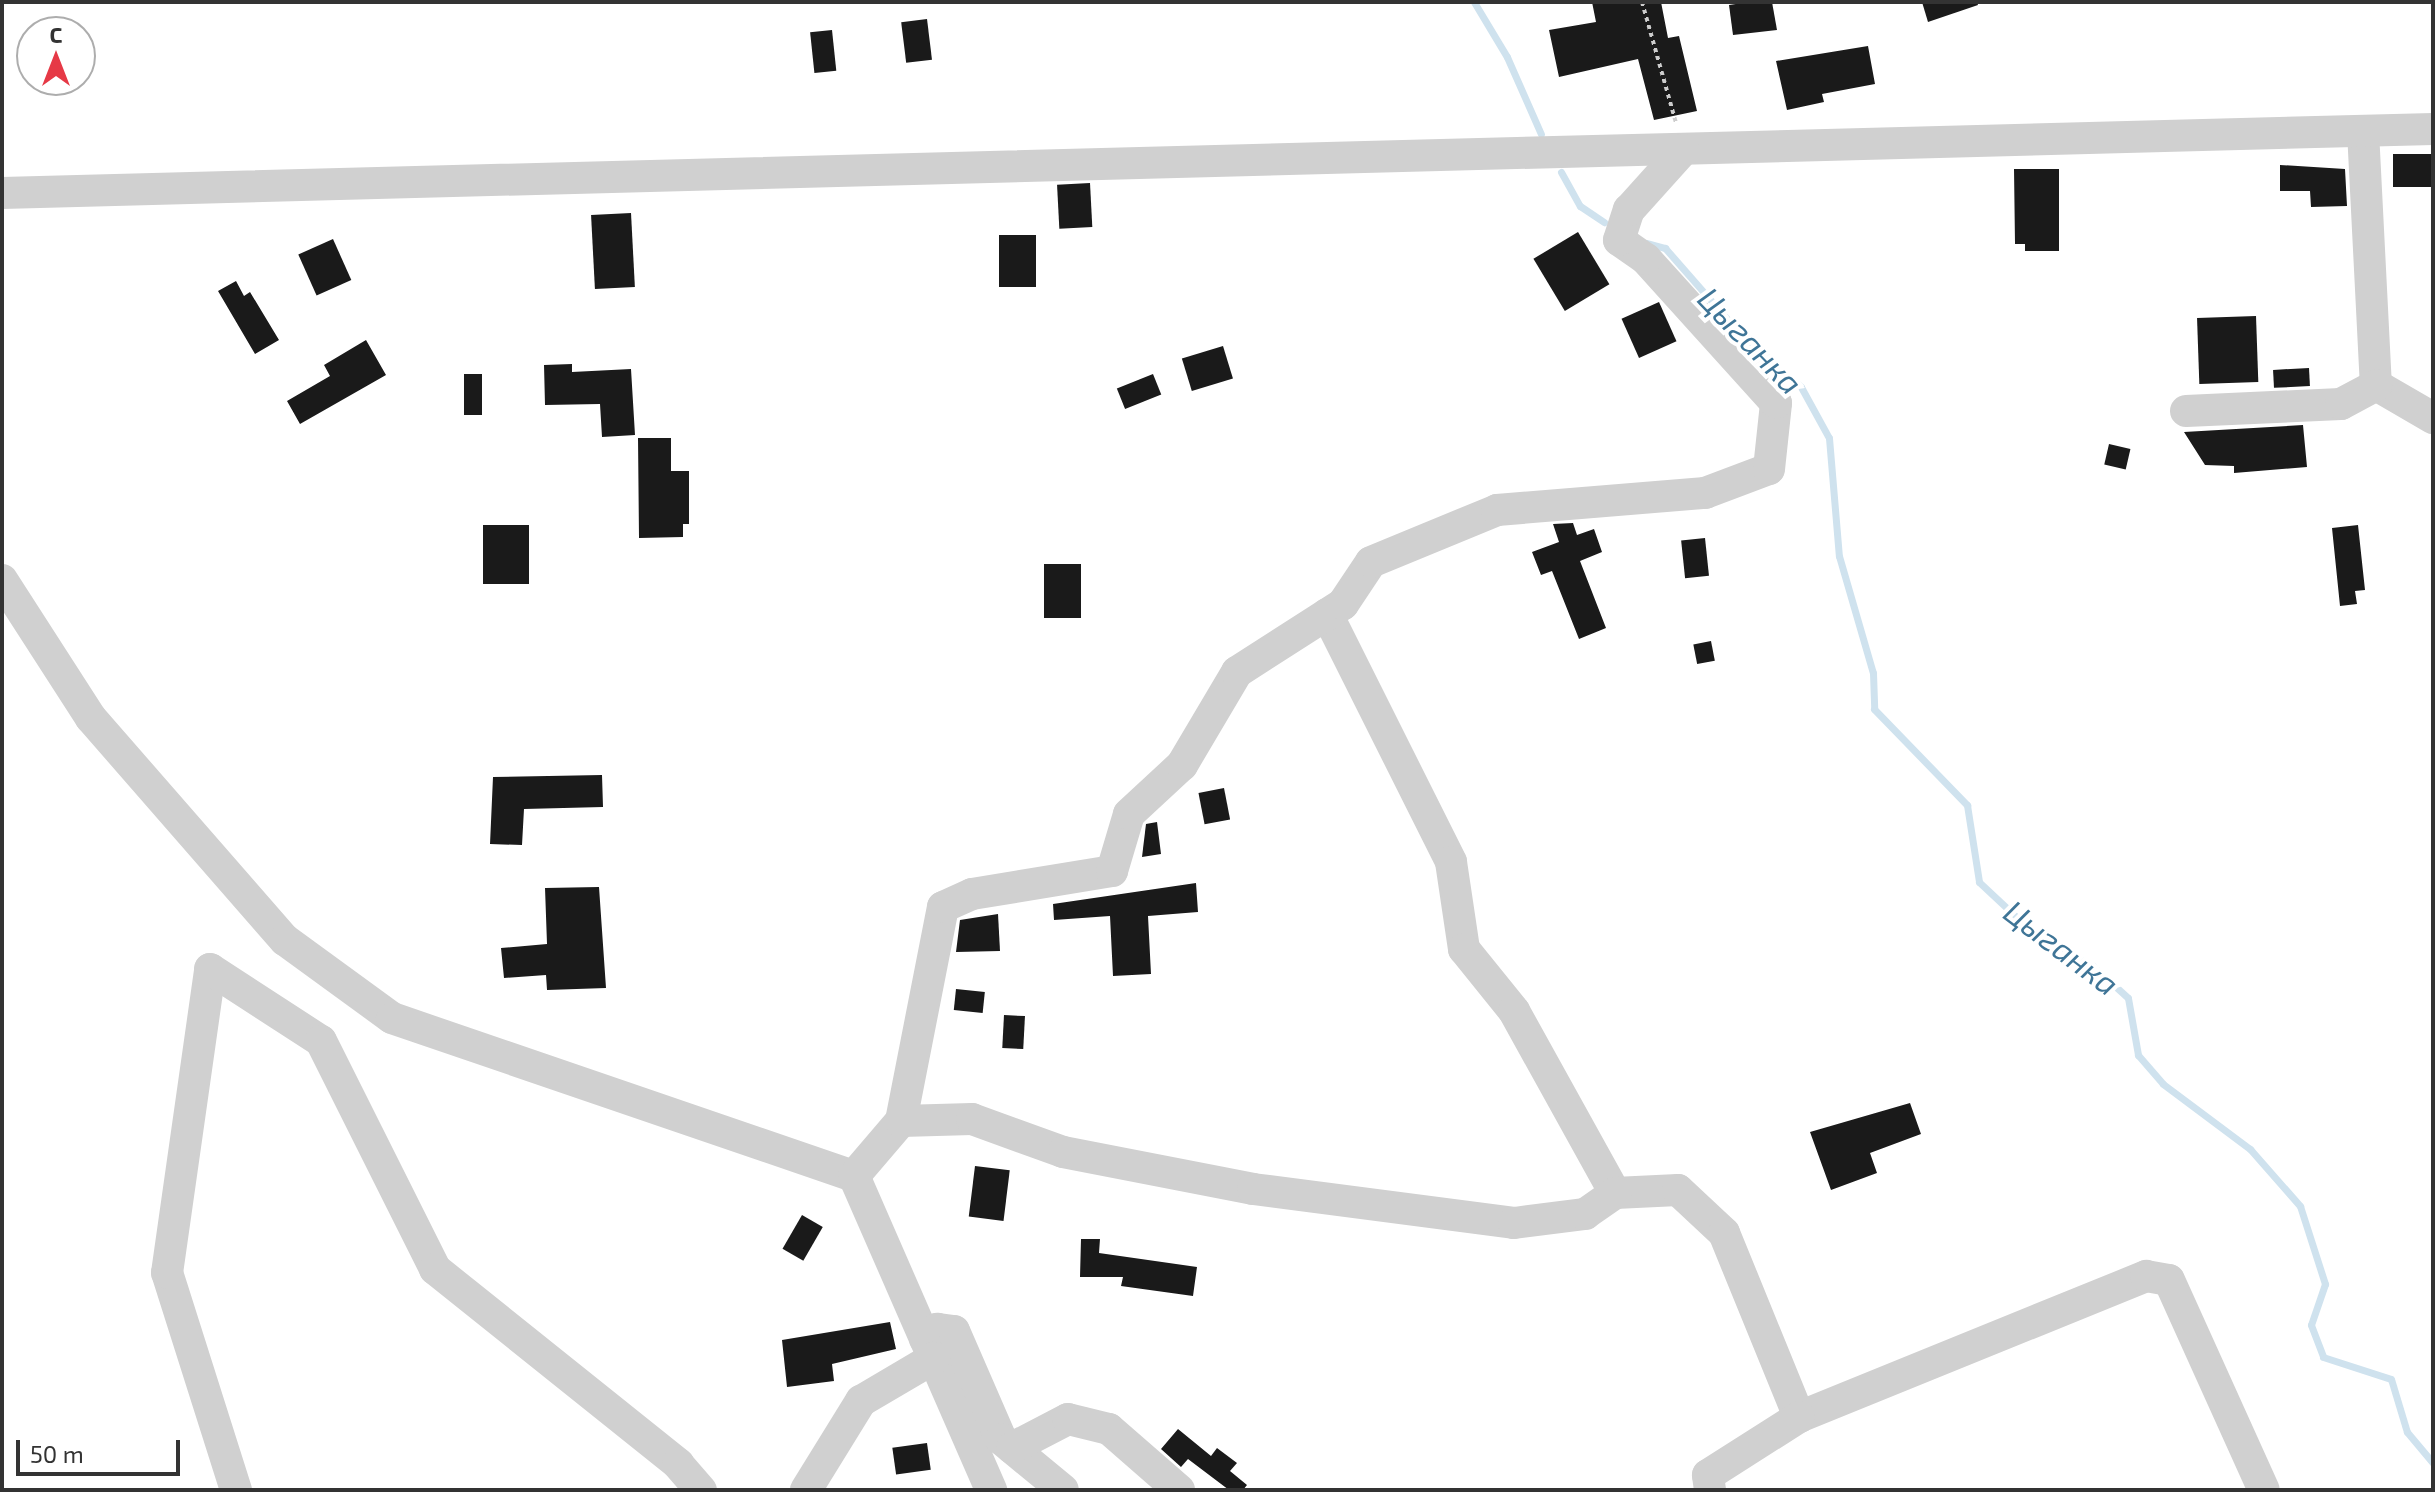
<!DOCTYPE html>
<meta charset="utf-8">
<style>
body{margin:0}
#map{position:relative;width:2435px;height:1492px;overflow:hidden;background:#fff;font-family:"Exo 2",sans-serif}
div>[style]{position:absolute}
.stream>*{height:7px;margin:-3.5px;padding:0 3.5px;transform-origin:3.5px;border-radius:3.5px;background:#cfe2ee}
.building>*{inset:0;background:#1a1a1a;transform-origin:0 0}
.path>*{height:4px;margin-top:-2px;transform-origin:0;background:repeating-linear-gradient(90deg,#cdcdcd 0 4px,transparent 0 8px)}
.minor>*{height:32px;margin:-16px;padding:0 16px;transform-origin:16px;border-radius:16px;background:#d0d0d0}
span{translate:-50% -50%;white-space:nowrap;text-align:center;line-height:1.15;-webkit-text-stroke:8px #fff;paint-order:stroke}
.water-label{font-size:32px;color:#3f7597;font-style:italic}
.frame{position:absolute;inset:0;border:4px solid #333;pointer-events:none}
.north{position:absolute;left:16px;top:16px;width:80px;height:80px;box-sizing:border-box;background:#fff;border:2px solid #adadad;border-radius:50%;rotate:0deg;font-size:22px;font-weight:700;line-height:32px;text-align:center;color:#333}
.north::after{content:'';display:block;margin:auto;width:28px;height:36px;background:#e63946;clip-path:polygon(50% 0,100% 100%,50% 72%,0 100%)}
.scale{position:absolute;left:16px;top:1440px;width:164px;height:36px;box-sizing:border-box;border:4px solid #333;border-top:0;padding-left:10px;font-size:24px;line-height:28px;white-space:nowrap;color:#333;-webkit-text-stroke:6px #fff;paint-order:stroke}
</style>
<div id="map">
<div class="stream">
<i style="left:1474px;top:2px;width:64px;rotate:59deg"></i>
<i style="left:1507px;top:57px;width:84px;rotate:66.2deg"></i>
<i style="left:1561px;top:172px;width:39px;rotate:61deg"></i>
<i style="left:1580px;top:206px;width:29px;rotate:34deg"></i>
<i style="left:1646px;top:243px;width:20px;rotate:15deg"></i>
<i style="left:1665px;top:248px;width:108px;rotate:48.8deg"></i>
<i style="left:1736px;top:329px;width:87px;rotate:41.7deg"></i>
<i style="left:1801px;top:387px;width:58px;rotate:61.2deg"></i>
<i style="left:1829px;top:438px;width:118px;rotate:85.2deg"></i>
<i style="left:1839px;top:556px;width:122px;rotate:73.8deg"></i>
<i style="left:1873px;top:673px;width:36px;rotate:88deg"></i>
<i style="left:1874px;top:709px;width:134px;rotate:45.9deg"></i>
<i style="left:1967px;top:805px;width:78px;rotate:81.1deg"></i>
<i style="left:1979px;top:882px;width:64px;rotate:43.1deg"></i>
<i style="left:2026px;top:926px;width:78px;rotate:30.8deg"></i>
<i style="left:2093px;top:966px;width:47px;rotate:42.4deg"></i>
<i style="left:2128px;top:998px;width:58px;rotate:80deg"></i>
<i style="left:2138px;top:1055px;width:38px;rotate:49deg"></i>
<i style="left:2163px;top:1084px;width:109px;rotate:36.8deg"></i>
<i style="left:2250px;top:1149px;width:76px;rotate:48.7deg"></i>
<i style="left:2300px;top:1206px;width:82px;rotate:72.2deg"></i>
<i style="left:2325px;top:1284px;width:43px;rotate:108.9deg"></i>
<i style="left:2311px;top:1325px;width:34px;rotate:69deg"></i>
<i style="left:2323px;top:1357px;width:71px;rotate:17.9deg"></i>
<i style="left:2391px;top:1379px;width:55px;rotate:73.2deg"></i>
<i style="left:2407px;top:1432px;width:40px;rotate:50deg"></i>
</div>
<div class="building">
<i style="clip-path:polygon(1592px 2px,1661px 2px,1668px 38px,1679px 36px,1697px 111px,1654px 120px,1638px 59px,1559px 77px,1549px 30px,1596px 22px)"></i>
<i style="clip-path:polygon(1749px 2px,1772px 2px,1777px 30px,1733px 35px,1729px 5px)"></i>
<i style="clip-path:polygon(1922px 2px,1977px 2px,1978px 5px,1928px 22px)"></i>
<i style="left:927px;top:19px;width:41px;height:26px;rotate:83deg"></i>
<i style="left:832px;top:30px;width:41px;height:22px;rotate:84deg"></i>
<i style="clip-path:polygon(1868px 46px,1875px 84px,1822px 94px,1824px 102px,1787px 110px,1776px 61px)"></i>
<i style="left:2433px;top:154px;width:33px;height:40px;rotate:90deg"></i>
<i style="clip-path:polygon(2280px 165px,2345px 169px,2347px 206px,2311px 207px,2310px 191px,2280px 191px)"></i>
<i style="clip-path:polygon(2014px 169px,2059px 169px,2059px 251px,2025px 251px,2025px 244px,2015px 244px)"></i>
<i style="left:1090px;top:183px;width:44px;height:33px;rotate:87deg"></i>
<i style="left:631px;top:213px;width:74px;height:40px;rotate:87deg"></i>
<i style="left:1578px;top:232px;width:61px;height:52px;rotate:59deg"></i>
<i style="left:999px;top:235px;width:37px;height:52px"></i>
<i style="left:333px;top:239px;width:45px;height:38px;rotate:66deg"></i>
<i style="clip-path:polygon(236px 281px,244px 296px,250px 292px,279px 340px,255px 354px,218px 291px)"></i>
<i style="left:1659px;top:302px;width:43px;height:41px;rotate:66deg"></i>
<i style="left:2256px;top:316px;width:66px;height:59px;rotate:88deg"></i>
<i style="clip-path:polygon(366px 340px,386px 375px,300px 424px,287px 401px,330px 376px,324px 365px)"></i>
<i style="left:1223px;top:346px;width:34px;height:43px;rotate:73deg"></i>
<i style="clip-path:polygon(572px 364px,572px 372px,631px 369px,635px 435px,602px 437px,600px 404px,545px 405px,544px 365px)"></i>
<i style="left:2309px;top:368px;width:18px;height:36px;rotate:87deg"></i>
<i style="left:464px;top:374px;width:18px;height:41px"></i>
<i style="left:1153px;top:374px;width:22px;height:39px;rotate:68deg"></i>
<i style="clip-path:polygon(2303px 425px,2307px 467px,2234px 473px,2234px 466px,2205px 465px,2184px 432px)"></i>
<i style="clip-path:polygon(638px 438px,671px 438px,671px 471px,689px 471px,689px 524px,683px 524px,683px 537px,639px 538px)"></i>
<i style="left:2109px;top:444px;width:22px;height:21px;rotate:13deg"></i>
<i style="clip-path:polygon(1573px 523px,1577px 535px,1594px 529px,1602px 552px,1580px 561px,1606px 628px,1579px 639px,1552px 571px,1541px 575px,1532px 552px,1559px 542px,1553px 524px)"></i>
<i style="left:483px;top:525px;width:46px;height:59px"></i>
<i style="clip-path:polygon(2358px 525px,2365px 590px,2355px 591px,2357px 604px,2340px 606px,2332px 528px)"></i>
<i style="left:1705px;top:538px;width:38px;height:24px;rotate:84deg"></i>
<i style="left:1044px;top:564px;width:37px;height:54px"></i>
<i style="left:1711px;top:641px;width:20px;height:18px;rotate:79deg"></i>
<i style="clip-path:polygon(602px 775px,603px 807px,524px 809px,522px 845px,490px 844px,493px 777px)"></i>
<i style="left:1224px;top:788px;width:32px;height:26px;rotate:79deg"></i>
<i style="clip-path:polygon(1157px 822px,1161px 854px,1142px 857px,1146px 824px)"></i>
<i style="clip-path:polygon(1196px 883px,1198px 912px,1148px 916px,1151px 974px,1113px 976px,1110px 916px,1054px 920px,1053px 904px)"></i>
<i style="clip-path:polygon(599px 887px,606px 988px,547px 990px,546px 975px,504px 978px,501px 948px,547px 944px,545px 888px)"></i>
<i style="clip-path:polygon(998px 914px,1000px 951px,956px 952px,960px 920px)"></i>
<i style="left:956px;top:989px;width:29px;height:21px;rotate:6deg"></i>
<i style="left:1004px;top:1015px;width:21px;height:33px;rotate:3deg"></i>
<i style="clip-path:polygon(1910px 1103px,1921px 1134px,1870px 1153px,1877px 1173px,1831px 1190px,1810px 1132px)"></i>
<i style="left:975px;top:1166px;width:35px;height:51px;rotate:7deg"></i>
<i style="left:802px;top:1215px;width:24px;height:39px;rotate:30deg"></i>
<i style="clip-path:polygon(1081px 1239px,1100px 1239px,1099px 1253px,1197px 1267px,1193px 1296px,1121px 1286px,1123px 1277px,1080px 1277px)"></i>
<i style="clip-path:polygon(890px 1322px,896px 1349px,832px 1364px,834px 1381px,787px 1387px,782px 1340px)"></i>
<i style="clip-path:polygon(1178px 1429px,1211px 1456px,1217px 1448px,1237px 1463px,1230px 1471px,1247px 1485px,1243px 1490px,1229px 1490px,1188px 1459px,1181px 1467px,1161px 1449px)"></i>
<i style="left:927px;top:1443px;width:27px;height:35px;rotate:82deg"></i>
</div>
<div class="path">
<i style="left:1642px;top:2px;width:126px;rotate:74.3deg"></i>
</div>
<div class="minor">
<i style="left:2363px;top:131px;width:254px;rotate:87.1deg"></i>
<i style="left:2376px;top:385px;width:66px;rotate:30.1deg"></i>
<i style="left:2px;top:193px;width:2432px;rotate:-1.51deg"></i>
<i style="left:2186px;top:411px;width:155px;rotate:-2.6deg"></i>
<i style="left:2341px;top:404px;width:40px;rotate:-28deg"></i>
<i style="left:2px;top:580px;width:164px;rotate:57.2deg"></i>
<i style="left:91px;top:718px;width:295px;rotate:48.9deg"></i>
<i style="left:285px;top:940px;width:132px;rotate:36.1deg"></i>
<i style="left:392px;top:1018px;width:488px;rotate:18.9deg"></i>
<i style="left:854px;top:1176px;width:343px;rotate:66.4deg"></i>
<i style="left:1327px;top:614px;width:277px;rotate:63.4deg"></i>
<i style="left:1451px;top:862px;width:88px;rotate:81.5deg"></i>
<i style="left:1464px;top:949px;width:80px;rotate:51.1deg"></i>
<i style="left:1514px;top:1011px;width:208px;rotate:61deg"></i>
<i style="left:1615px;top:1193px;width:63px;rotate:-2.7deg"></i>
<i style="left:1678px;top:1190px;width:63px;rotate:43.1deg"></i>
<i style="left:1724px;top:1233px;width:199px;rotate:67.8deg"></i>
<i style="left:1799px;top:1417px;width:375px;rotate:-22.1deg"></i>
<i style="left:2146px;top:1276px;width:23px;rotate:10deg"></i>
<i style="left:2169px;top:1280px;width:230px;rotate:65.7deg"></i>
<i style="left:901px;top:1121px;width:71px;rotate:-1.6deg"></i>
<i style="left:972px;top:1119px;width:97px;rotate:19.9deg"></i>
<i style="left:1063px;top:1152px;width:194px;rotate:11deg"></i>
<i style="left:1253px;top:1189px;width:263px;rotate:7.4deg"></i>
<i style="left:1514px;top:1223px;width:72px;rotate:-7.2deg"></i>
<i style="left:1585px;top:1214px;width:37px;rotate:-35deg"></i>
<i style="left:854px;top:1176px;width:72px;rotate:-49.5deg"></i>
<i style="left:901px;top:1121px;width:218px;rotate:-78.9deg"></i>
<i style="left:943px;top:907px;width:32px;rotate:-24deg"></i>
<i style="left:972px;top:894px;width:142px;rotate:-9.3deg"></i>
<i style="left:1112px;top:871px;width:59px;rotate:-73.4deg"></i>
<i style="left:1129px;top:814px;width:72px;rotate:-42.8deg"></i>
<i style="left:1182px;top:765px;width:108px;rotate:-59.4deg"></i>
<i style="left:1237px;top:672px;width:126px;rotate:-32.7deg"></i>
<i style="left:1343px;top:604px;width:50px;rotate:-56.3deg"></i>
<i style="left:1371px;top:562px;width:136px;rotate:-22.4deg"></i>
<i style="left:1497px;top:510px;width:209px;rotate:-4.7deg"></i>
<i style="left:1705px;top:493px;width:68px;rotate:-20.6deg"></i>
<i style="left:1769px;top:469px;width:66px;rotate:-83.9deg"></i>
<i style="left:1776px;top:403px;width:194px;rotate:-132.1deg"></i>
<i style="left:1646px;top:259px;width:33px;rotate:-145deg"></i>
<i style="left:1619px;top:240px;width:32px;rotate:-72deg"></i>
<i style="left:1629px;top:210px;width:81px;rotate:-48deg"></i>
<i style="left:925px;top:1339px;width:16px;rotate:-40deg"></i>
<i style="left:937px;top:1329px;width:17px;rotate:7deg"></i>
<i style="left:954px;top:1331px;width:118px;rotate:66.5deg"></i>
<i style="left:1001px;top:1439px;width:80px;rotate:39.4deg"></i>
<i style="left:1012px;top:1448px;width:63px;rotate:-27.4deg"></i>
<i style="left:1068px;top:1419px;width:42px;rotate:13.7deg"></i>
<i style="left:1109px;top:1429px;width:93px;rotate:41.1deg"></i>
<i style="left:236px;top:1490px;width:228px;rotate:-107.6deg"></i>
<i style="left:167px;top:1273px;width:307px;rotate:-81.9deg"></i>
<i style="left:210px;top:969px;width:132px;rotate:33deg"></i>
<i style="left:321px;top:1041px;width:255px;rotate:63.4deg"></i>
<i style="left:435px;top:1269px;width:312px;rotate:38.7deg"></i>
<i style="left:678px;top:1464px;width:35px;rotate:49deg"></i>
<i style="left:806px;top:1490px;width:105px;rotate:-58.3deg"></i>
<i style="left:861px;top:1401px;width:85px;rotate:-30.5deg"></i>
<i style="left:1710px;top:1490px;width:15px;rotate:-98deg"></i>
<i style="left:1708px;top:1475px;width:108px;rotate:-32.5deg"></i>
</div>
<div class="water-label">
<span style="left:1751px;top:340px;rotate:46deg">Цыганка</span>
<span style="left:2062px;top:947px;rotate:37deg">Цыганка</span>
</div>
<div class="frame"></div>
<div class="north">С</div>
<div class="scale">50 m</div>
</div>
